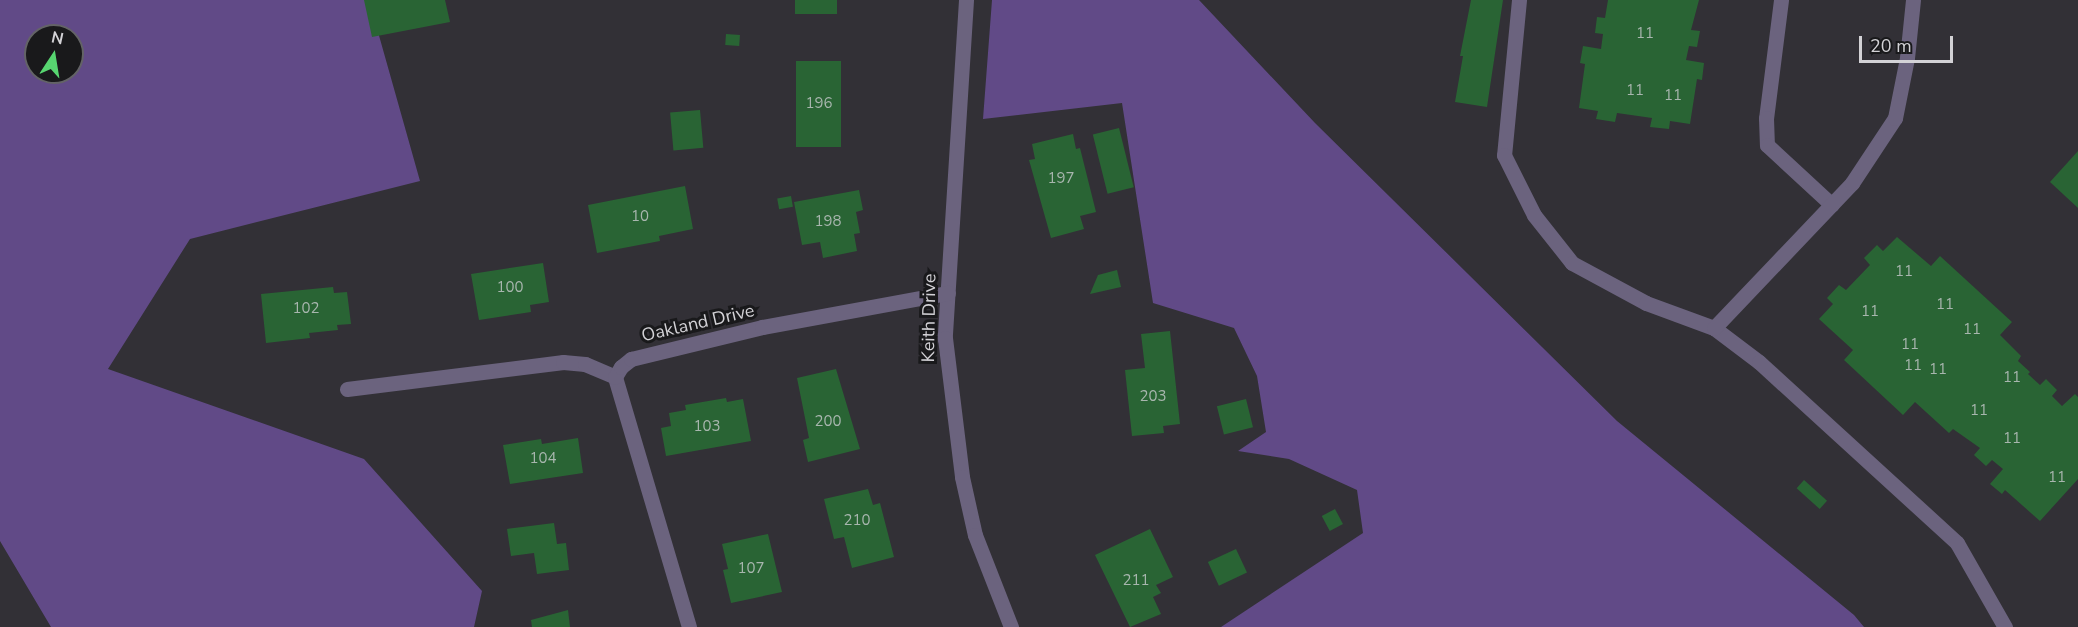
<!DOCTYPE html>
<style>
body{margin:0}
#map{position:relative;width:2078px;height:627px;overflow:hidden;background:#323036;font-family:"Nunito Sans",sans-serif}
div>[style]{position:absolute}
.forest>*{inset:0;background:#614a87}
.building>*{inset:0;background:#296434;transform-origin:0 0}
.minor>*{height:15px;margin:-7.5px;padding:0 7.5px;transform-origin:7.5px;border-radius:7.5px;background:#6b637e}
span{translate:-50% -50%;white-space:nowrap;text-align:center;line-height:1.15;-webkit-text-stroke:6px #19191b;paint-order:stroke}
.number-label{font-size:15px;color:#a8b6ae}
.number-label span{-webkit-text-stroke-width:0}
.street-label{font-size:18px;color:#d3d2d6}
.north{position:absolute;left:24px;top:24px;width:60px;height:60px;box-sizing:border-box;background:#19191b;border:2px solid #636366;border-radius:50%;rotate:12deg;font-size:16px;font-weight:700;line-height:24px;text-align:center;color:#d3d2d6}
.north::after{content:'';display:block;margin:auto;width:21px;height:27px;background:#57d570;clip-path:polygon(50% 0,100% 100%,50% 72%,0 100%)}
.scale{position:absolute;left:1859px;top:36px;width:94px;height:27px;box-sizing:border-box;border:3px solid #d3d2d6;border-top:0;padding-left:8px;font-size:18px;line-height:21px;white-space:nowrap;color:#d3d2d6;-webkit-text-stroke:4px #19191b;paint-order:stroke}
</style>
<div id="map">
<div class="forest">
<i style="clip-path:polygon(evenodd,0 0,369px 0,420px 181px,190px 239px,108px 369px,364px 459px,482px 591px,474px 627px,51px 627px,0 541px,0 0,36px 36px,72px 36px,72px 72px,36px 72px,36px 36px)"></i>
<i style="clip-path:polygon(992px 0,1199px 0,1315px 123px,1617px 421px,1854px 615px,1864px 627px,1221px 627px,1363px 533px,1357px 490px,1289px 459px,1238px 451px,1266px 432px,1257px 376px,1234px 328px,1153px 303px,1122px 103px,983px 119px)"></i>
</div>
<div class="building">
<i style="clip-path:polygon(364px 0,445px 0,450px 22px,372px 37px)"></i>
<i style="left:795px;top:0;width:42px;height:14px"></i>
<i style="clip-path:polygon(1471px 0,1503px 0,1487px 107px,1455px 102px,1463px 56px,1460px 56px)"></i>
<i style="clip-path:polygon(1608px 0,1699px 0,1691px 30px,1700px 31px,1697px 47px,1689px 46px,1686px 60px,1704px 63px,1702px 80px,1697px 79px,1690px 124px,1670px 121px,1669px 129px,1650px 127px,1652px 118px,1617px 113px,1615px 122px,1596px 119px,1598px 111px,1579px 108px,1585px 64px,1580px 63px,1583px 46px,1601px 49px,1603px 34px,1595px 33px,1597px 17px,1605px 18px)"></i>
<i style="left:726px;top:34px;width:14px;height:11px;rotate:4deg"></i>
<i style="left:796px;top:61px;width:45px;height:86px"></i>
<i style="left:700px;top:110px;width:38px;height:30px;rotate:85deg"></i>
<i style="left:1119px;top:128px;width:61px;height:27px;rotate:76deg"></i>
<i style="clip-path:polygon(1073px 134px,1076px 149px,1080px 148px,1096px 212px,1080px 216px,1084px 229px,1051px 238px,1029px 160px,1035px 159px,1032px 144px)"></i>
<i style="clip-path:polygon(2078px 151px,2078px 208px,2050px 182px)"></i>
<i style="clip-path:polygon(685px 186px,693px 229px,659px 236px,660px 241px,597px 253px,588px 205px)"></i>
<i style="clip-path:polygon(859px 190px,863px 210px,856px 212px,860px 233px,854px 234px,857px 251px,823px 258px,820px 242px,802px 245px,794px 202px)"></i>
<i style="left:791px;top:196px;width:11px;height:14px;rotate:80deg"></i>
<i style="clip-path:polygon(1897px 237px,1931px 266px,1940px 256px,2012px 322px,2000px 335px,2021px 356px,2018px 361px,2030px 372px,2028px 374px,2040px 385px,2046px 379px,2057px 390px,2052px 396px,2062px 406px,2075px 394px,2078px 397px,2078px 479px,2040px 521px,2005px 490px,2002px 494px,1990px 484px,2003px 469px,1992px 460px,1986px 466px,1974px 455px,1980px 448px,1953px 429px,1949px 433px,1915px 402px,1903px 415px,1844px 360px,1853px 350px,1819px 319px,1833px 304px,1827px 298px,1839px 285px,1846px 290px,1870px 265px,1864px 258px,1877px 245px,1883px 251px)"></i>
<i style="clip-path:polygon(543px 263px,549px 302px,530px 305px,531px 312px,479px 320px,471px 274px)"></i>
<i style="clip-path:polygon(1117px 270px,1121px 287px,1090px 294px,1098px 275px)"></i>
<i style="clip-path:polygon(333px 287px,334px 293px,347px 292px,351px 324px,337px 325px,338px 330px,309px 333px,310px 338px,266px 343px,261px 294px)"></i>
<i style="clip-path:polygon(1170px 331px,1180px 424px,1163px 426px,1164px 433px,1132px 436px,1125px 370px,1145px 368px,1141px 334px)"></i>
<i style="clip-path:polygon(836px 369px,860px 449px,808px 462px,803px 440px,809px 438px,797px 378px)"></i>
<i style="clip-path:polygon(726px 398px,727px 402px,743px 399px,751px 441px,666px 456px,661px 428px,671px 426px,669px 413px,686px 410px,685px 405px)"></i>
<i style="left:1246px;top:399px;width:29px;height:30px;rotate:76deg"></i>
<i style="clip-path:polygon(578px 438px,583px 473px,510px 484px,503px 445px,541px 439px,542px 444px)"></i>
<i style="left:1804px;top:480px;width:31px;height:11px;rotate:42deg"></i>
<i style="clip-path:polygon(868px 489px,873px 505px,880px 503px,894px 557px,852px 568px,844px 537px,834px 539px,824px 499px)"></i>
<i style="left:1335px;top:509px;width:17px;height:15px;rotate:62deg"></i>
<i style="clip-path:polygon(554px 523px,557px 544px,566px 543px,569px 570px,537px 574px,534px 553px,511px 556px,507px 529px)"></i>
<i style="clip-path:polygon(1150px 529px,1173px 577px,1156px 585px,1161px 593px,1153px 597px,1161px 614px,1130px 627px,1095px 555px)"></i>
<i style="clip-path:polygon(768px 534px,782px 592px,731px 603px,723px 570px,728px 569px,722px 544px)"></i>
<i style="left:1236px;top:549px;width:26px;height:31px;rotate:65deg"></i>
<i style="clip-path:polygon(568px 610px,570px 627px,532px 627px,531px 620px)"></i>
</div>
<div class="minor">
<i style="left:966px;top:0;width:339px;rotate:93.6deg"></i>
<i style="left:945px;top:338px;width:140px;rotate:83deg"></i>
<i style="left:962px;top:477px;width:59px;rotate:77.4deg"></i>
<i style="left:975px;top:535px;width:99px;rotate:68.6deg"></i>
<i style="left:1519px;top:0;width:156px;rotate:95.5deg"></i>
<i style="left:1504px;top:155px;width:67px;rotate:63.4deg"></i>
<i style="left:1534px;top:215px;width:61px;rotate:51.6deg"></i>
<i style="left:1572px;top:263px;width:84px;rotate:28.4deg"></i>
<i style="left:1646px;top:303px;width:72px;rotate:20.2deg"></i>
<i style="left:1714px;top:328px;width:56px;rotate:37.1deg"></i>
<i style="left:1759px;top:362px;width:268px;rotate:42.4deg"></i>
<i style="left:1957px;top:543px;width:97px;rotate:60.3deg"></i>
<i style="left:1781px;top:0;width:119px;rotate:97.2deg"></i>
<i style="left:1766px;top:118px;width:27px;rotate:88deg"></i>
<i style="left:1767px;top:145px;width:88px;rotate:42.7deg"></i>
<i style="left:1714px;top:328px;width:200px;rotate:-46.4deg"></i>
<i style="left:1852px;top:183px;width:78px;rotate:-56.5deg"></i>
<i style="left:1895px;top:118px;width:61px;rotate:-78.7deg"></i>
<i style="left:1907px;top:58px;width:58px;rotate:-84.1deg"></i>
<i style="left:347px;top:389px;width:218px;rotate:-7.1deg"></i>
<i style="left:563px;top:362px;width:22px;rotate:5deg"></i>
<i style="left:585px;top:364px;width:33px;rotate:23deg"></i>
<i style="left:689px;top:627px;width:261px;rotate:-106.5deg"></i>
<i style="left:615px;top:377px;width:12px;rotate:-59deg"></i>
<i style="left:621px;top:367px;width:13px;rotate:-39deg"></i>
<i style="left:631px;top:359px;width:135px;rotate:-13.7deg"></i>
<i style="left:762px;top:327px;width:189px;rotate:-10.4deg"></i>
</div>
<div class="number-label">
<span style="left:1645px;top:34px">11</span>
<span style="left:1635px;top:91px">11</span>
<span style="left:1673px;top:96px">11</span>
<span style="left:819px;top:104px">196</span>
<span style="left:1061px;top:179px">197</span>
<span style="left:640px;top:217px">10</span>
<span style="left:828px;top:222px">198</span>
<span style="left:1904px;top:272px">11</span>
<span style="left:510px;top:288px">100</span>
<span style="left:1945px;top:305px">11</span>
<span style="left:306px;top:309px">102</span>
<span style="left:1870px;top:312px">11</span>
<span style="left:1972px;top:330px">11</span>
<span style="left:1910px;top:345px">11</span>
<span style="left:1913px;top:366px">11</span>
<span style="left:1938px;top:370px">11</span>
<span style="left:2012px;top:378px">11</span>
<span style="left:1153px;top:397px">203</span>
<span style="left:1979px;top:411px">11</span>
<span style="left:828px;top:422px">200</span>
<span style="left:707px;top:427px">103</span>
<span style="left:2012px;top:439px">11</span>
<span style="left:543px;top:459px">104</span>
<span style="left:2057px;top:478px">11</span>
<span style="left:857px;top:521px">210</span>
<span style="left:751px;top:569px">107</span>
<span style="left:1136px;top:581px">211</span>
</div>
<div class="street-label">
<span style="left:929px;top:318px;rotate:-89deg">Keith Drive</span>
<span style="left:698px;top:323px;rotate:-13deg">Oakland Drive</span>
</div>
<div class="north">N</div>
<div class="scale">20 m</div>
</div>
